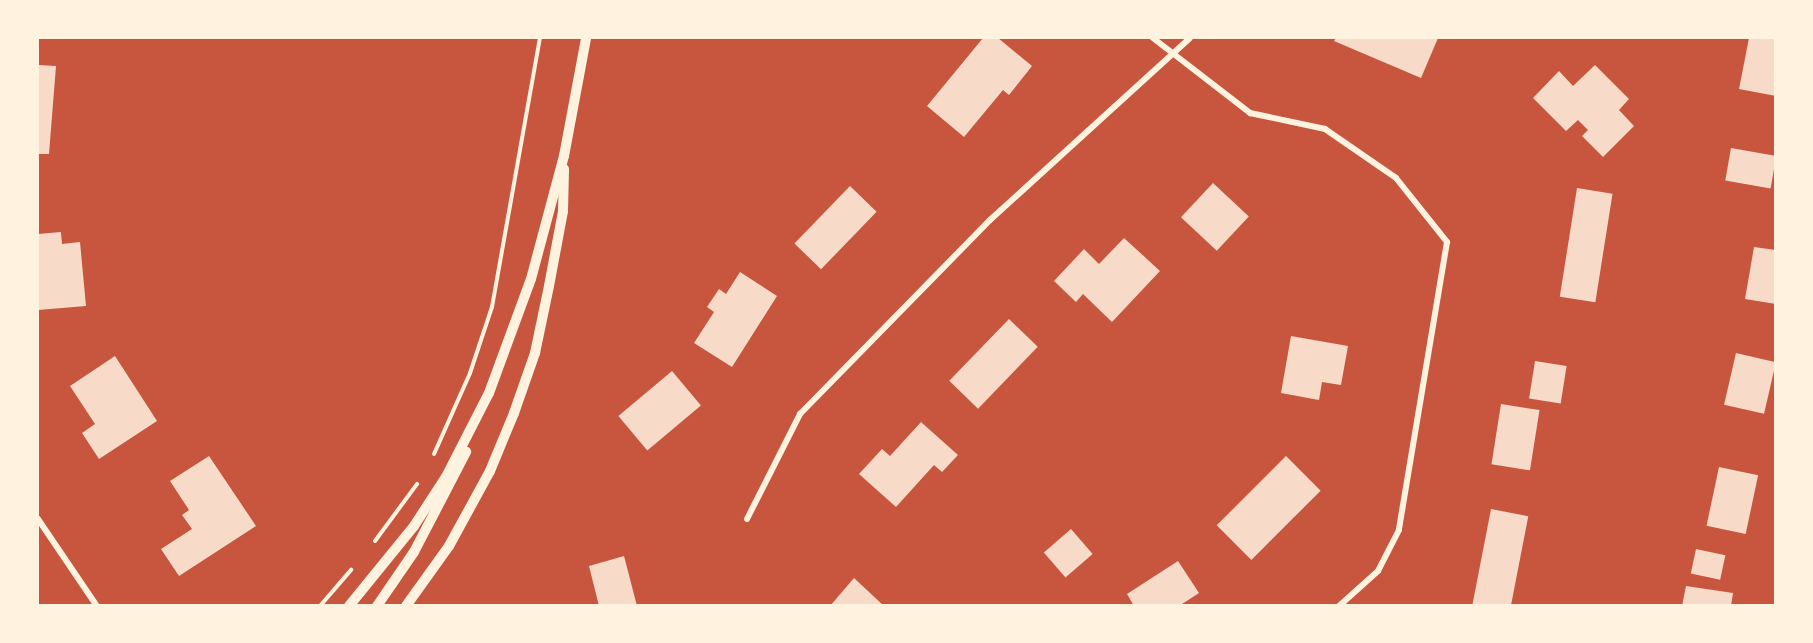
<!DOCTYPE html>
<style>
body{margin:0}
#map{position:relative;width:1813px;height:643px;overflow:hidden;background:#c8553d;font-family:Figtree,sans-serif}
div>[style]{position:absolute}
.building>*{inset:0;background:#f7dbc8;transform-origin:0 0}
.path>*{height:4px;margin:-2px;padding:0 2px;transform-origin:2px;border-radius:2px;background:#fff3e0}
.minor>*{height:6px;margin:-3px;padding:0 3px;transform-origin:3px;border-radius:3px;background:#fff3e0}
.tertiary>*{height:10px;margin:-5px;padding:0 5px;transform-origin:5px;border-radius:5px;background:#fff3e0}
span{translate:-50% -50%;white-space:nowrap;text-align:center;line-height:1.15;-webkit-text-stroke:5px #fff3e0;paint-order:stroke}
.frame{position:absolute;inset:0;border:39px solid #fff3e0;pointer-events:none}
</style>
<div id="map">
<div class="building">
<i style="clip-path:polygon(983px 38px,998px 38px,1032px 66px,1009px 95px,1003px 90px,964px 137px,927px 106px)"></i>
<i style="clip-path:polygon(1336px 38px,1438px 38px,1421px 78px,1334px 41px)"></i>
<i style="clip-path:polygon(1749px 38px,1776px 38px,1776px 96px,1739px 89px)"></i>
<i style="clip-path:polygon(38px 65px,56px 66px,49px 154px,38px 154px)"></i>
<i style="clip-path:polygon(1595px 65px,1629px 99px,1619px 110px,1634px 126px,1603px 157px,1582px 136px,1588px 130px,1578px 120px,1566px 131px,1533px 98px,1559px 71px,1573px 86px)"></i>
<i style="left:1731px;top:148px;width:46px;height:33px;rotate:10deg"></i>
<i style="left:1213px;top:183px;width:49px;height:47px;rotate:43deg"></i>
<i style="left:850px;top:186px;width:37px;height:80px;rotate:44deg"></i>
<i style="left:1577px;top:188px;width:36px;height:110px;rotate:9deg"></i>
<i style="clip-path:polygon(61px 232px,62px 244px,80px 242px,86px 306px,38px 310px,38px 234px)"></i>
<i style="clip-path:polygon(1124px 238px,1160px 271px,1112px 322px,1083px 294px,1076px 302px,1054px 281px,1084px 249px,1099px 264px)"></i>
<i style="clip-path:polygon(1754px 247px,1776px 250px,1776px 304px,1745px 299px)"></i>
<i style="clip-path:polygon(740px 272px,777px 296px,732px 367px,694px 343px,714px 312px,707px 307px,719px 289px,726px 294px)"></i>
<i style="left:1009px;top:319px;width:40px;height:86px;rotate:44deg"></i>
<i style="clip-path:polygon(1291px 336px,1348px 346px,1341px 385px,1322px 382px,1319px 400px,1281px 393px)"></i>
<i style="left:1736px;top:353px;width:41px;height:53px;rotate:13deg"></i>
<i style="clip-path:polygon(115px 356px,157px 421px,99px 459px,82px 433px,95px 424px,70px 386px)"></i>
<i style="left:1535px;top:361px;width:32px;height:38px;rotate:9deg"></i>
<i style="left:672px;top:371px;width:45px;height:70px;rotate:50deg"></i>
<i style="left:1501px;top:404px;width:39px;height:61px;rotate:9deg"></i>
<i style="clip-path:polygon(921px 422px,958px 455px,942px 472px,934px 465px,896px 507px,859px 474px,882px 449px,890px 456px)"></i>
<i style="clip-path:polygon(209px 456px,256px 526px,179px 576px,161px 549px,192px 529px,182px 515px,189px 510px,170px 481px)"></i>
<i style="left:1286px;top:456px;width:49px;height:98px;rotate:45deg"></i>
<i style="left:1719px;top:467px;width:40px;height:60px;rotate:12deg"></i>
<i style="left:1491px;top:509px;width:38px;height:99px;rotate:11deg"></i>
<i style="left:1071px;top:529px;width:33px;height:36px;rotate:49deg"></i>
<i style="left:1696px;top:549px;width:30px;height:25px;rotate:12deg"></i>
<i style="clip-path:polygon(624px 556px,637px 606px,599px 606px,589px 566px)"></i>
<i style="clip-path:polygon(1178px 561px,1199px 593px,1179px 606px,1134px 606px,1127px 594px)"></i>
<i style="clip-path:polygon(854px 578px,884px 606px,830px 606px)"></i>
<i style="clip-path:polygon(1686px 586px,1733px 593px,1731px 606px,1682px 606px)"></i>
</div>
<div class="path">
<i style="left:434px;top:454px;width:89px;rotate:-66deg"></i>
<i style="left:470px;top:373px;width:70px;rotate:-71.6deg"></i>
<i style="left:492px;top:307px;width:273px;rotate:-79.9deg"></i>
<i style="left:375px;top:541px;width:71px;rotate:-53.6deg"></i>
<i style="left:320px;top:606px;width:48px;rotate:-49.3deg"></i>
</div>
<div class="minor">
<i style="left:1153px;top:38px;width:123px;rotate:37.7deg"></i>
<i style="left:1250px;top:113px;width:77px;rotate:12deg"></i>
<i style="left:1325px;top:129px;width:86px;rotate:34.6deg"></i>
<i style="left:1396px;top:178px;width:82px;rotate:51.4deg"></i>
<i style="left:1447px;top:242px;width:292px;rotate:99.5deg"></i>
<i style="left:1399px;top:530px;width:46px;rotate:117.1deg"></i>
<i style="left:1378px;top:571px;width:52px;rotate:138.1deg"></i>
<i style="left:38px;top:519px;width:105px;rotate:55.9deg"></i>
<i style="left:747px;top:519px;width:118px;rotate:-63.2deg"></i>
<i style="left:800px;top:414px;width:272px;rotate:-45.6deg"></i>
<i style="left:990px;top:220px;width:270px;rotate:-42.3deg"></i>
</div>
<div class="tertiary">
<i style="left:349px;top:606px;width:103px;rotate:-50.9deg"></i>
<i style="left:414px;top:526px;width:59px;rotate:-56.9deg"></i>
<i style="left:446px;top:477px;width:94px;rotate:-62.9deg"></i>
<i style="left:489px;top:393px;width:121px;rotate:-69.8deg"></i>
<i style="left:531px;top:279px;width:127px;rotate:-75deg"></i>
<i style="left:564px;top:156px;width:120px;rotate:-79.4deg"></i>
<i style="left:377px;top:606px;width:65px;rotate:-55.6deg"></i>
<i style="left:414px;top:552px;width:113px;rotate:-62.5deg"></i>
<i style="left:406px;top:606px;width:74px;rotate:-54.4deg"></i>
<i style="left:449px;top:546px;width:85px;rotate:-61.3deg"></i>
<i style="left:490px;top:471px;width:63px;rotate:-67.5deg"></i>
<i style="left:514px;top:413px;width:64px;rotate:-70.7deg"></i>
<i style="left:535px;top:353px;width:68px;rotate:-78.2deg"></i>
<i style="left:549px;top:286px;width:76px;rotate:-79.4deg"></i>
<i style="left:563px;top:211px;width:42px;rotate:-88.6deg"></i>
</div>
<div class="frame"></div>
</div>
